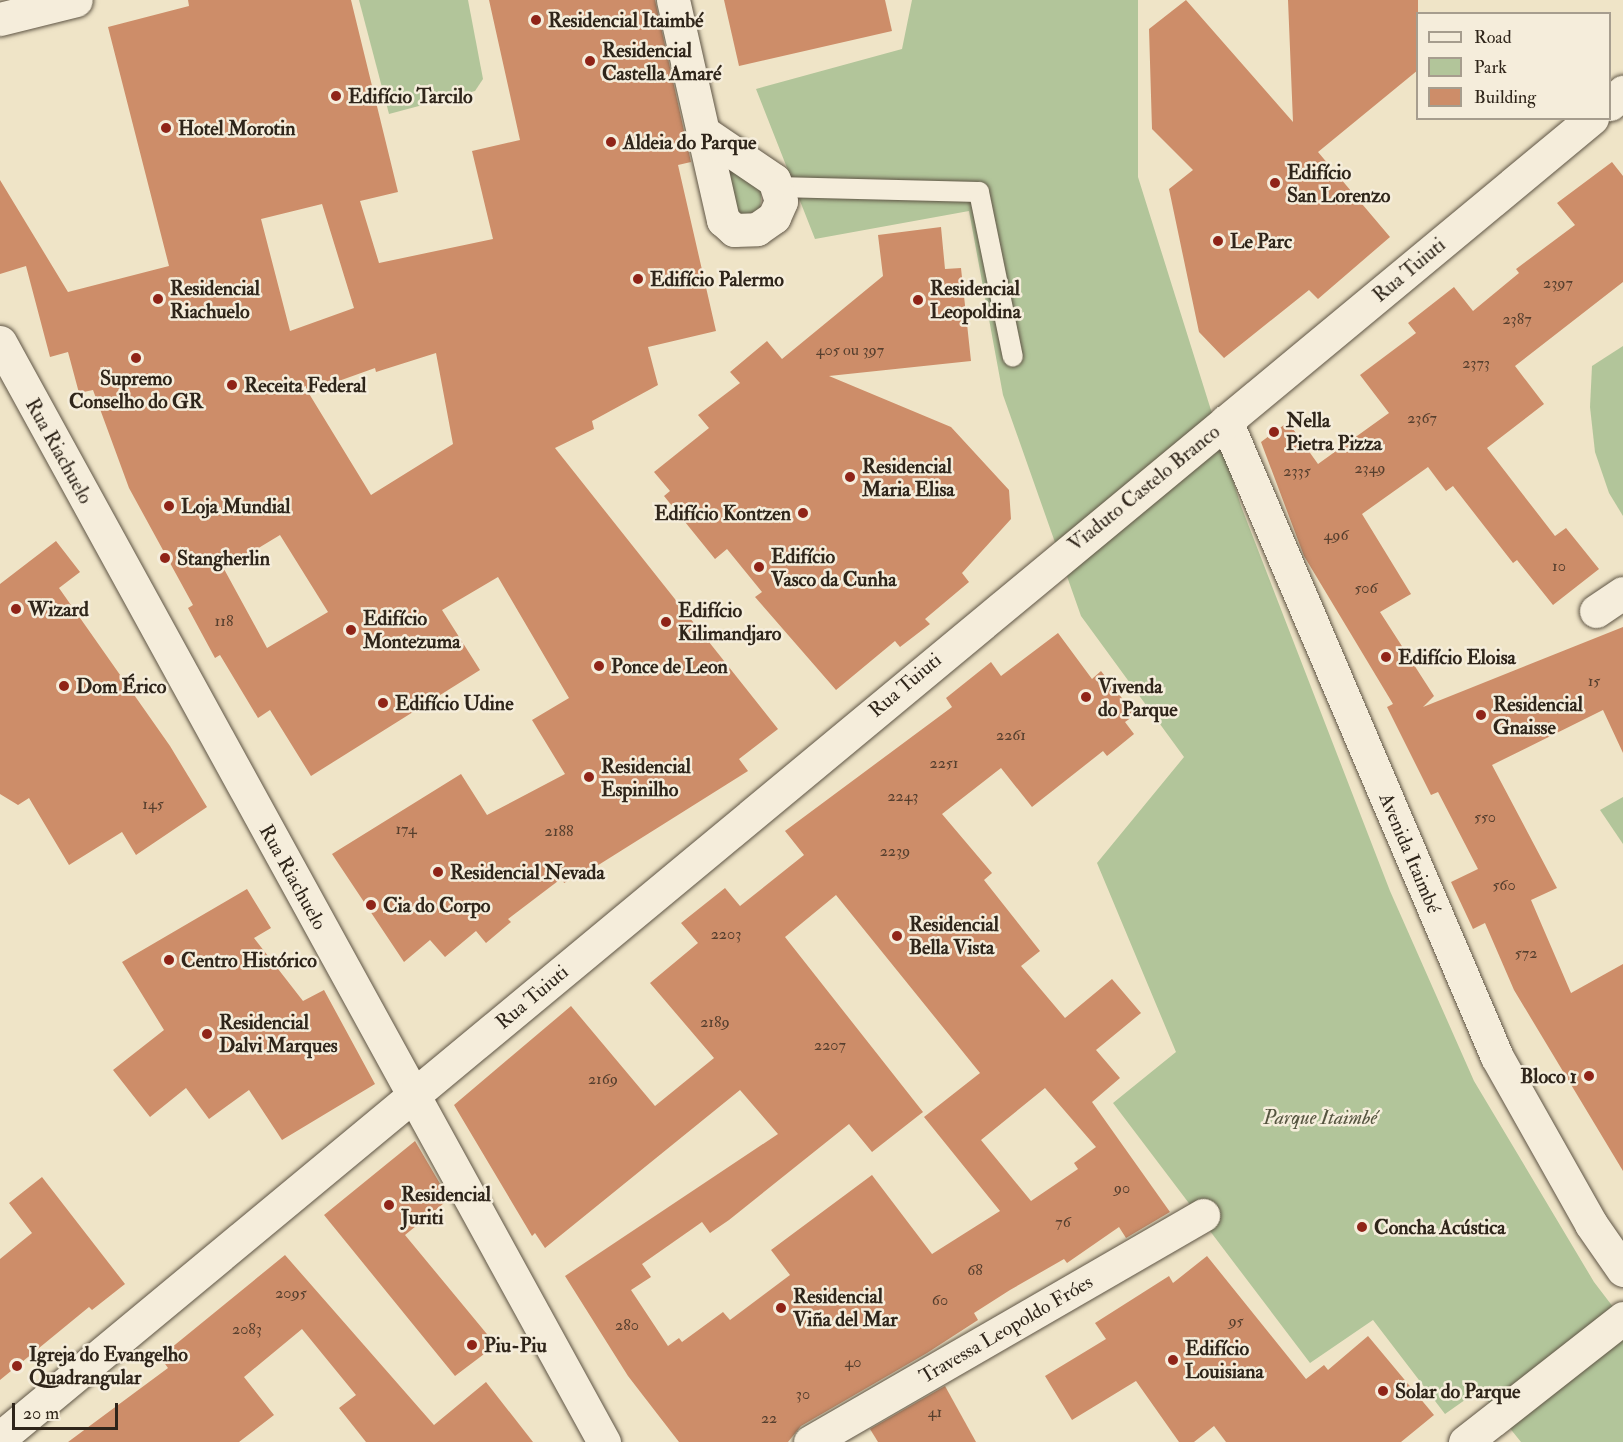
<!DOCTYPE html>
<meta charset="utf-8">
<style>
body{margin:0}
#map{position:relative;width:1623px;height:1442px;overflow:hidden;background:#efe4c7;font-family:"IM FELL Double Pica",serif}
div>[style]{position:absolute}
.green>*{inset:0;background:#b2c59a}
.building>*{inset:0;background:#cd8d69}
.roads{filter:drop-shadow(0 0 2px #5f5545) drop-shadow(0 0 2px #5f5545)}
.service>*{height:20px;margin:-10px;padding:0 10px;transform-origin:10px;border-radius:10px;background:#f5eddb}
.minor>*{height:33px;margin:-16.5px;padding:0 16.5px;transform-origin:16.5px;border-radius:16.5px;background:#f5eddb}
.tertiary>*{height:33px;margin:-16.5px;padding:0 16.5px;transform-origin:16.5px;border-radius:16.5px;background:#f5eddb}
.dots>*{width:16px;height:16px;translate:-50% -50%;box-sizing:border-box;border:3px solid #f5eddb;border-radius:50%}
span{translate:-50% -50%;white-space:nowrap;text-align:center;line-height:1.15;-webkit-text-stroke:5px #f5eddb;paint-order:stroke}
.number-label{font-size:16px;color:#563f2e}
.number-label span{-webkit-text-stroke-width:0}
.poi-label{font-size:20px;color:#2f251a;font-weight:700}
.left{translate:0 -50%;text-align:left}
.right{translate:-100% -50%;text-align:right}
.street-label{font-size:20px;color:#2f251a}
.park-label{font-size:20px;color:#565540;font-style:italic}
.legend{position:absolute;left:1416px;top:12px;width:195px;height:108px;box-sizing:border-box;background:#f5eddb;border:2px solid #a69d8e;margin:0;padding:8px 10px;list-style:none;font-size:18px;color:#2f251a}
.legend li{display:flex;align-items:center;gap:12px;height:30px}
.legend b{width:30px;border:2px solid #a69d8e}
.scale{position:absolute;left:12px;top:1403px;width:106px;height:27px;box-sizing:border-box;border:3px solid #2f251a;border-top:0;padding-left:8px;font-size:18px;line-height:21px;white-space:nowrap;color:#2f251a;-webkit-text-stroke:4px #f5eddb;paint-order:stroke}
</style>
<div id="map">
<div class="green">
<i style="clip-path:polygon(359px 0,468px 0,483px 79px,475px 91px,389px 114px)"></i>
<i style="clip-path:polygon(912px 0,1138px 0,1138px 177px,1241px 506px,1390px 891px,1474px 1081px,1594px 1282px,1623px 1320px,1623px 1442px,1521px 1442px,1479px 1390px,1445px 1414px,1373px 1320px,1310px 1363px,1113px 1103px,1176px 1052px,1097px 863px,1184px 757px,1081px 616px,1003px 395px,969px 211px,815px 239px,756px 89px,902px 49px)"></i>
<i style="clip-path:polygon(723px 154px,762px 184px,760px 211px,740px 215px,733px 209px)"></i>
<i style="clip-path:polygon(1623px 346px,1623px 516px,1609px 493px,1595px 452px,1590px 407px,1592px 366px)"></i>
<i style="clip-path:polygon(1623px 797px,1623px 844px,1600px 810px)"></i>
</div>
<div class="building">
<i style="clip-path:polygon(evenodd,188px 0,351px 0,398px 192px,360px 201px,379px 263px,493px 239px,472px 151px,520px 140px,489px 0,655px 0,691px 162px,678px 165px,716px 331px,648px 347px,658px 385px,592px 421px,594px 429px,555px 448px,778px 729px,739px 759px,748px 771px,600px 864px,564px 883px,562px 878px,508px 919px,511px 922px,486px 943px,476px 931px,445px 957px,430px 940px,404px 962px,332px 854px,461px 774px,487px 815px,565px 774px,532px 720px,569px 698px,498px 577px,442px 610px,480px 670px,311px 776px,270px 710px,258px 718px,220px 655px,215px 658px,188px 608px,193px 605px,129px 488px,93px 390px,79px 393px,68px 352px,50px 357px,26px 266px,0 274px,0 180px,68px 292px,169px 266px,108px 27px,189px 6px,188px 0,322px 204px,354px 308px,290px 331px,261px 219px,322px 204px,188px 0,436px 353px,453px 444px,371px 495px,308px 392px,375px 368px,376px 372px,436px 353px,188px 0,280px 535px,328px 612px,267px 648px,224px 569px,280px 535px)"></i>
<i style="clip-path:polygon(724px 0,885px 0,892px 31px,739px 66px)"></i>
<i style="clip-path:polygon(1186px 0,1293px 122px,1288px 0,1418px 0,1418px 70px,1318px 152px,1390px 237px,1318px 299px,1309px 290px,1224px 358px,1199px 332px,1169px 189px,1193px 170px,1152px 129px,1149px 29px)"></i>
<i style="clip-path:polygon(1612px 162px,1623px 176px,1623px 282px,1515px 366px,1544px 404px,1487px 448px,1555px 536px,1566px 528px,1599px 569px,1553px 605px,1517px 560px,1513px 563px,1453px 486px,1446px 491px,1428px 467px,1362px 514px,1411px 594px,1380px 612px,1434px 696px,1423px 707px,1623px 627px,1623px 753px,1603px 710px,1492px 765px,1557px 888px,1531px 900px,1571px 993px,1623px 964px,1623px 1171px,1514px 990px,1485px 923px,1473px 929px,1451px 882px,1478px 869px,1438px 792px,1431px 795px,1387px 707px,1393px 704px,1304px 556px,1261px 442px,1288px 422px,1318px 464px,1389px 413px,1360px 375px,1416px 333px,1408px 323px,1454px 287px,1473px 311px,1519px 273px,1516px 269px,1575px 225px,1557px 203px)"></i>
<i style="clip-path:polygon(941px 227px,945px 269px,961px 268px,971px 361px,829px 376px,951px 427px,1009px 490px,1011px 519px,962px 573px,969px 582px,925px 619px,930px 624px,900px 647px,895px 641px,836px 690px,755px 597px,762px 592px,727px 549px,715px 559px,664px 496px,670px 491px,654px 472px,709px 428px,698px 415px,740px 383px,730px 372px,767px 341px,782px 359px,883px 276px,878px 235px)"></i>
<i style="clip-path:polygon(56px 541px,80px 572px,59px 588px,170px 746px,207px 807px,136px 855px,122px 832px,69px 865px,29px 798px,18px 805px,0 794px,0 584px)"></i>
<i style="clip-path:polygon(evenodd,1058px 633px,1092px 679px,1101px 671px,1135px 715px,1125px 722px,1134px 734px,1107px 756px,1103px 751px,1032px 807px,1001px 768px,942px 814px,992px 873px,984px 880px,1040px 951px,1021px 966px,1065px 1018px,1112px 979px,1141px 1013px,1096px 1050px,1120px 1078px,1092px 1102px,1170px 1212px,1126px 1238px,1119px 1227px,1067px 1263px,1064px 1259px,1010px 1290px,974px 1313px,978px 1320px,927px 1353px,801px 1426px,788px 1442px,679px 1442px,628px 1376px,565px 1276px,778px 1134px,740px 1090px,545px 1248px,535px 1233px,532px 1236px,454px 1105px,571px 1006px,655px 1106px,714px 1058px,650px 983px,698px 943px,681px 923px,725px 888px,740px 906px,804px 855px,785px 831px,952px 707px,946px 698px,991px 662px,1001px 676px,1058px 633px,836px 895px,980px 1073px,924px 1117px,1000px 1211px,932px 1254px,872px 1175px,771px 1250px,790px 1275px,730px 1320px,723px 1312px,682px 1342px,679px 1338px,668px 1346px,631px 1290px,651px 1277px,642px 1264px,702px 1222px,710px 1233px,729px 1220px,849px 1124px,872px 1152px,923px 1112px,785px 937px,836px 895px,1058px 633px,1045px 1088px,1096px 1147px,1074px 1163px,1078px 1169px,1031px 1201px,981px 1140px,1045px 1088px)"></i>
<i style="clip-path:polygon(247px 889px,271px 928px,254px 938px,303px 1001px,324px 990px,375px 1084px,282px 1140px,249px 1090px,209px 1119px,186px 1088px,150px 1117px,113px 1070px,164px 1030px,122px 962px)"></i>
<i style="clip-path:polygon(415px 1141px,449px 1199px,405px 1235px,496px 1345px,455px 1376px,324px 1215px)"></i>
<i style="clip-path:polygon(42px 1177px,125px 1284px,92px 1310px,89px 1307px,0 1380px,0 1259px,32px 1233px,9px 1203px)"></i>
<i style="clip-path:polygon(285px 1255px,434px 1425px,486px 1382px,533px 1442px,366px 1442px,339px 1408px,356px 1395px,302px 1329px,244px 1377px,274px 1415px,239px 1442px,68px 1442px,168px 1368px,160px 1357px)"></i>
<i style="clip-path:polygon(1207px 1256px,1306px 1379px,1324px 1365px,1328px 1370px,1368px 1336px,1434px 1415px,1401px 1442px,1226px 1442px,1214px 1426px,1194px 1442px,1179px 1442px,1136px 1381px,1072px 1420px,1045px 1376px,1106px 1339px,1095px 1323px,1169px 1276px,1173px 1283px)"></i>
<i style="clip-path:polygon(945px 1386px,976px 1442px,878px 1442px,870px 1429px)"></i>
</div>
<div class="roads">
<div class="service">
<i style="left:777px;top:187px;width:202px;rotate:1.4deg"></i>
<i style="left:979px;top:192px;width:168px;rotate:78.4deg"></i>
</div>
<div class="minor">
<i style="left:673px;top:0;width:226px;rotate:77.2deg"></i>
<i style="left:723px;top:220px;width:15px;rotate:42deg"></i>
<i style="left:734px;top:230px;width:23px;rotate:-2deg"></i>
<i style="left:757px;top:229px;width:21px;rotate:-35deg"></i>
<i style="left:774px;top:217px;width:17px;rotate:-66deg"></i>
<i style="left:781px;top:201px;width:22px;rotate:-108deg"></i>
<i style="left:774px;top:180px;width:86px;rotate:-145.9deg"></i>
<i style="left:1226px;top:421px;width:691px;rotate:66.92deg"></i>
<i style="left:1497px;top:1057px;width:192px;rotate:60.6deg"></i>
<i style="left:1591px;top:1224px;width:56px;rotate:55.2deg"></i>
<i style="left:1596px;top:611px;width:32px;rotate:-34deg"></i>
<i style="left:810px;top:1442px;width:454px;rotate:-30deg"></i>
</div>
<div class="tertiary">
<i style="left:0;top:19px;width:78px;rotate:-14deg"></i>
<i style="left:1610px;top:104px;width:18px;rotate:-43deg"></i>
<i style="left:0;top:342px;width:1255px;rotate:61.23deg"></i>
<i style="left:0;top:1438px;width:2068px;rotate:-39.66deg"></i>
<i style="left:1465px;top:1442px;width:201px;rotate:-38.1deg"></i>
</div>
</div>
<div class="dots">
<i style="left:536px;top:20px;background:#8f2418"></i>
<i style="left:590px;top:61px;background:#8f2418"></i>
<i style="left:336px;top:96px;background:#8f2418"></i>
<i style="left:166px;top:128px;background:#8f2418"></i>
<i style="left:611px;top:142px;background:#8f2418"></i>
<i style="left:1275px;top:183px;background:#8f2418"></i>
<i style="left:1218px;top:241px;background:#8f2418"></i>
<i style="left:638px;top:279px;background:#8f2418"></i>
<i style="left:158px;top:299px;background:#8f2418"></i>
<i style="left:918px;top:300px;background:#8f2418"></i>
<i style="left:136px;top:358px;background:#8f2418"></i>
<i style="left:232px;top:385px;background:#8f2418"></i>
<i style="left:1274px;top:432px;background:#8f2418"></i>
<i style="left:850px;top:477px;background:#8f2418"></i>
<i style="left:169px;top:506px;background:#8f2418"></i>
<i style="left:803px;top:513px;background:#8f2418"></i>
<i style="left:165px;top:558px;background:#8f2418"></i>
<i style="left:759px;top:567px;background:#8f2418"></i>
<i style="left:16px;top:609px;background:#8f2418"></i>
<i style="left:666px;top:622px;background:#8f2418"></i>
<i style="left:351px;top:630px;background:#8f2418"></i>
<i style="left:1386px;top:657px;background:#8f2418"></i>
<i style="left:599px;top:666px;background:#8f2418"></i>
<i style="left:64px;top:686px;background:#8f2418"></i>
<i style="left:1086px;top:697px;background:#8f2418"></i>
<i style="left:383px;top:703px;background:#8f2418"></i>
<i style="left:1481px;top:715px;background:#8f2418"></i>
<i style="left:589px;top:777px;background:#8f2418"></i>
<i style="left:438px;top:872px;background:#8f2418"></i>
<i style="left:371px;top:905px;background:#8f2418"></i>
<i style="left:897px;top:936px;background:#8f2418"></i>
<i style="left:169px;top:960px;background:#8f2418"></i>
<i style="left:207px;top:1034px;background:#8f2418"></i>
<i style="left:1589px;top:1076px;background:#8f2418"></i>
<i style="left:389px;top:1205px;background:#8f2418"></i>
<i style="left:1362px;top:1227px;background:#8f2418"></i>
<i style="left:781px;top:1308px;background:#8f2418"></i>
<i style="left:472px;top:1345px;background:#8f2418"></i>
<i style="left:1173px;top:1360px;background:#8f2418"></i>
<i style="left:17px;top:1366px;background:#8f2418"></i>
<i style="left:1383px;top:1391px;background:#8f2418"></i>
</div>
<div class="number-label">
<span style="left:1558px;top:283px">2397</span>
<span style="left:1517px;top:319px">2387</span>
<span style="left:850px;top:350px">405 ou 397</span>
<span style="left:1476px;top:363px">2373</span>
<span style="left:1422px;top:418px">2367</span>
<span style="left:1370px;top:468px">2349</span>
<span style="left:1297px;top:471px">2335</span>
<span style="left:1336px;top:535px">496</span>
<span style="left:1559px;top:566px">10</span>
<span style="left:1366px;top:588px">506</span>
<span style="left:224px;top:621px">118</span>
<span style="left:1594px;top:681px">15</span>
<span style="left:1011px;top:735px">2261</span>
<span style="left:944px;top:763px">2251</span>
<span style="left:903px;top:796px">2243</span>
<span style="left:153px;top:804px">145</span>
<span style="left:1485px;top:817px">550</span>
<span style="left:406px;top:829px">174</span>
<span style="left:559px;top:831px">2188</span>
<span style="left:895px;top:851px">2239</span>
<span style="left:1504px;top:885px">560</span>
<span style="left:726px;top:934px">2203</span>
<span style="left:1526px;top:953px">572</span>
<span style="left:715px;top:1022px">2189</span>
<span style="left:830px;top:1045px">2207</span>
<span style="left:603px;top:1079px">2169</span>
<span style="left:1122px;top:1188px">90</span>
<span style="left:1063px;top:1222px">76</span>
<span style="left:975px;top:1270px">68</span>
<span style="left:291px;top:1293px">2095</span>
<span style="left:940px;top:1300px">60</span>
<span style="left:1236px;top:1321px">95</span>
<span style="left:627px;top:1325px">280</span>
<span style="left:247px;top:1329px">2083</span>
<span style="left:853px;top:1362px">40</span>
<span style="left:803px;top:1394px">30</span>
<span style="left:935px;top:1412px">41</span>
<span style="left:769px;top:1418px">22</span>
</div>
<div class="poi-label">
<span class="left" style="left:548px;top:20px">Residencial Itaimbé</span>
<span class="left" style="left:602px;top:62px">Residencial<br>Castella Amaré</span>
<span class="left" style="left:348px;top:96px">Edifício Tarcilo</span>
<span class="left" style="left:178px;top:128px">Hotel Morotin</span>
<span class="left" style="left:623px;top:142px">Aldeia do Parque</span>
<span class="left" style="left:1287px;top:184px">Edifício<br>San Lorenzo</span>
<span class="left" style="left:1230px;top:241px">Le Parc</span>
<span class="left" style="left:650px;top:279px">Edifício Palermo</span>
<span class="left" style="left:170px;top:300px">Residencial<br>Riachuelo</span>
<span class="left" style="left:930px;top:300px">Residencial<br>Leopoldina</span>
<span style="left:136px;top:390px">Supremo<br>Conselho do GR</span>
<span class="left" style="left:244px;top:385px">Receita Federal</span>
<span class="left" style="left:1286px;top:432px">Nella<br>Pietra Pizza</span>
<span class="left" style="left:862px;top:478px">Residencial<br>Maria Elisa</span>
<span class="left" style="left:181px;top:506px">Loja Mundial</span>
<span class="right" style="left:791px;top:513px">Edifício Kontzen</span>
<span class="left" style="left:771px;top:568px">Edifício<br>Vasco da Cunha</span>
<span class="left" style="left:177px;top:558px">Stangherlin</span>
<span class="left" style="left:28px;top:609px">Wizard</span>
<span class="left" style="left:678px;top:622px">Edifício<br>Kilimandjaro</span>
<span class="left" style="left:363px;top:630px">Edifício<br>Montezuma</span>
<span class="left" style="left:1398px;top:657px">Edifício Eloisa</span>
<span class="left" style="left:611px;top:666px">Ponce de Leon</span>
<span class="left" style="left:76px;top:686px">Dom Érico</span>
<span class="left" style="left:1098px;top:698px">Vivenda<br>do Parque</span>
<span class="left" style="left:395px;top:703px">Edifício Udine</span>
<span class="left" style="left:1493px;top:716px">Residencial<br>Gnaisse</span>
<span class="left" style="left:601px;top:778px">Residencial<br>Espinilho</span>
<span class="left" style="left:450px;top:872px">Residencial Nevada</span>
<span class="left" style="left:383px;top:905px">Cia do Corpo</span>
<span class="left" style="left:909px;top:936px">Residencial<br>Bella Vista</span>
<span class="left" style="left:181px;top:960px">Centro Histórico</span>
<span class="left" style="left:219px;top:1034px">Residencial<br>Dalvi Marques</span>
<span class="right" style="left:1577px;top:1076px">Bloco 1</span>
<span class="left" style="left:401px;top:1206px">Residencial<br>Juriti</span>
<span class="left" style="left:1374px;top:1227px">Concha Acústica</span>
<span class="left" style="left:793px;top:1308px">Residencial<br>Viña del Mar</span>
<span class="left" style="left:484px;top:1345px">Piu-Piu</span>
<span class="left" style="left:1185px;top:1360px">Edifício<br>Louisiana</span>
<span class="left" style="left:29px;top:1366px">Igreja do Evangelho<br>Quadrangular</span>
<span class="left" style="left:1395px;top:1391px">Solar do Parque</span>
</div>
<div class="street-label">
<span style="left:1409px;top:270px;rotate:-40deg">Rua Tuiuti</span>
<span style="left:59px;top:451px;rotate:61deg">Rua Riachuelo</span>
<span style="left:1144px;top:488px;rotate:-39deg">Viaduto Castelo Branco</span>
<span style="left:905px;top:685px;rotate:-40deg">Rua Tuiuti</span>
<span style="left:1410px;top:853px;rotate:67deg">Avenida Itaimbé</span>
<span style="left:293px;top:877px;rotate:61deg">Rua Riachuelo</span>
<span style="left:532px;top:997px;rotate:-40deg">Rua Tuiuti</span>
<span style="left:1006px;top:1329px;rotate:-30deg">Travessa Leopoldo Fróes</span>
</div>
<div class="park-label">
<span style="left:1320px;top:1117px">Parque Itaimbé</span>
</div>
<ul class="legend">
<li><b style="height:8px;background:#f5eddb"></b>Road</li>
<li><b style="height:16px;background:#b2c59a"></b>Park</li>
<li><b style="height:16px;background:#cd8d69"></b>Building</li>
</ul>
<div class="scale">20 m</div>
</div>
